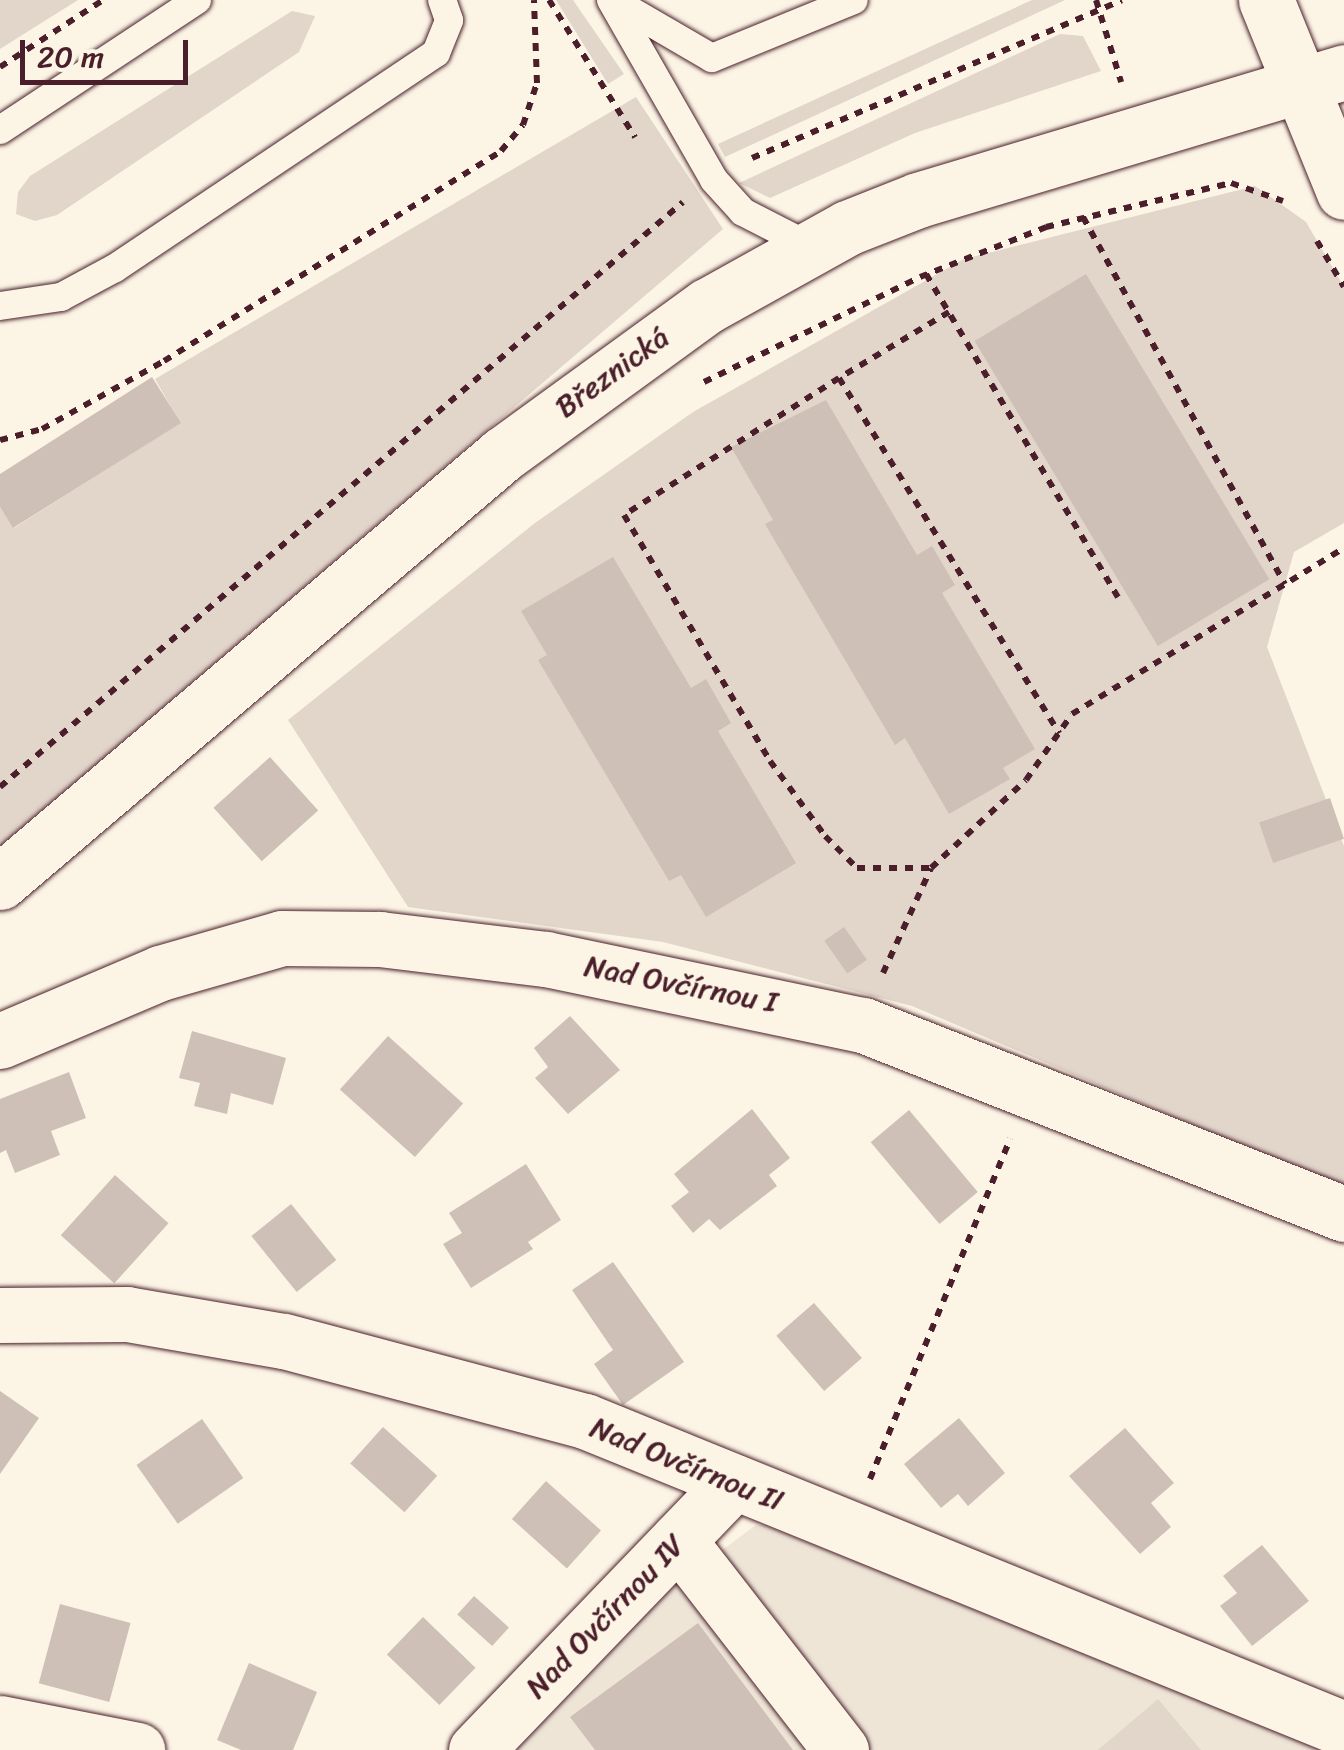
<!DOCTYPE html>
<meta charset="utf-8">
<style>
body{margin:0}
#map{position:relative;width:1344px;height:1750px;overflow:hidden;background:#fcf5e5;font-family:Sriracha,sans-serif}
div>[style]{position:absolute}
.built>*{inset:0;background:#eee5d7}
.green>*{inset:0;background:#e2d5ca}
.building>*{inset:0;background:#cfc0b7;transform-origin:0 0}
.path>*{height:6px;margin-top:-3px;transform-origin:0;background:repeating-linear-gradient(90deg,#4a1f2b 0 8px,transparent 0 16px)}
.roads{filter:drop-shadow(0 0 2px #4a1f2b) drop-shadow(0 0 2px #4a1f2b)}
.lane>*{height:28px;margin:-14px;padding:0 14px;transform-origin:14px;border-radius:14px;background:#fcf5e5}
.street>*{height:55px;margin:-27.5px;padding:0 27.5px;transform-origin:27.5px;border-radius:27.5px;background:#fcf5e5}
.secondary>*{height:55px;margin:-27.5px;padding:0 27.5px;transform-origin:27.5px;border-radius:27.5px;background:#fcf5e5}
span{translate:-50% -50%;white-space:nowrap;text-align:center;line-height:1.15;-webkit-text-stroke:8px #fcf5e5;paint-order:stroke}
.street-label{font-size:30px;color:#4a1f2b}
.scale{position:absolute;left:20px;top:40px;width:168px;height:45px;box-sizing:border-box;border:5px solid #4a1f2b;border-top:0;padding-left:12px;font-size:30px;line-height:35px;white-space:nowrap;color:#4a1f2b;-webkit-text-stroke:8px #fcf5e5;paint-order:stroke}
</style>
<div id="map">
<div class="built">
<i style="clip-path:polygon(756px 1525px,781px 1525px,1344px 1750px,504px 1750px,636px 1614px)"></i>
</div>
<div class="green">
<i style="clip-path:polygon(0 0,78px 0,0 49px)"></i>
<i style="clip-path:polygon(556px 0,573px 0,624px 74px,608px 84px)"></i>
<i style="clip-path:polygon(1032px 0,1065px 0,725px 157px,718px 144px)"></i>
<i style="clip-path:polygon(292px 11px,315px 16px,299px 52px,57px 215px,35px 221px,16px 214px,18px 192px,30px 176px)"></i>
<i style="clip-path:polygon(1060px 34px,1083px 36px,1101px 71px,915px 133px,770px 198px,739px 183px)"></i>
<i style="clip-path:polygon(636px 97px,723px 229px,0 846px,0 507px,14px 528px,180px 423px,155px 379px)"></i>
<i style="clip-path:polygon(1255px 186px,1306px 222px,1344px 287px,1344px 523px,1294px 552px,1267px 647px,1344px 846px,1344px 1189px,912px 1006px,663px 942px,408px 907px,288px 720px,535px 523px,693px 412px,964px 259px)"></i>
<i style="clip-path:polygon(1158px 1699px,1201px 1750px,1098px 1750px)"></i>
</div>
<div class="building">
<i style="left:1086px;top:274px;width:356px;height:130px;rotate:59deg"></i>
<i style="clip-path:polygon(152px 377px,181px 423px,13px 528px,0 507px,0 474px)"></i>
<i style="clip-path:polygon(826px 400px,917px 555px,932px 546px,955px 585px,942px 593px,1035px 749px,1003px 768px,1010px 779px,949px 814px,905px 738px,895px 745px,765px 524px,773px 520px,731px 447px)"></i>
<i style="clip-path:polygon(613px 557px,691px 688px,706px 679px,731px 723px,718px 731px,796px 863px,706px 917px,681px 875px,669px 881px,538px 660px,547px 655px,521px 611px)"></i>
<i style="left:270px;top:757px;width:72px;height:76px;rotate:48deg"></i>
<i style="left:1330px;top:798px;width:43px;height:75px;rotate:71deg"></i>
<i style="left:844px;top:927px;width:40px;height:24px;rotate:55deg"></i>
<i style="clip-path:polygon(570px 1016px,620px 1070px,568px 1114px,535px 1078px,548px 1067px,534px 1048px)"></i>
<i style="clip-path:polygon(192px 1031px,286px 1058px,273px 1105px,231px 1093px,227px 1114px,194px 1106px,200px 1083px,179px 1078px)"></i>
<i style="left:388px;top:1036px;width:101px;height:72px;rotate:42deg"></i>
<i style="clip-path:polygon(69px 1072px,86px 1118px,51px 1131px,60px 1155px,15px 1173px,6px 1150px,0 1153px,0 1099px)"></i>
<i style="clip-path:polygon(752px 1109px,790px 1158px,769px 1175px,777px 1186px,720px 1230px,709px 1219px,693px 1233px,671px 1206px,689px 1192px,674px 1174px)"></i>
<i style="left:909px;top:1110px;width:107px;height:50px;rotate:50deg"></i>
<i style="clip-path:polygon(526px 1164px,561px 1220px,528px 1242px,533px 1249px,471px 1288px,443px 1244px,462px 1233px,449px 1213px)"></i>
<i style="left:115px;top:1175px;width:72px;height:81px;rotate:42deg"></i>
<i style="left:291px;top:1204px;width:72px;height:51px;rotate:51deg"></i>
<i style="clip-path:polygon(613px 1262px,684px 1362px,623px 1405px,594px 1364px,613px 1350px,572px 1290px)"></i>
<i style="left:814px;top:1303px;width:73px;height:50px;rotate:49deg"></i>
<i style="clip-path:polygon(0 1391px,39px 1418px,0 1474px)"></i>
<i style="clip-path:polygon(959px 1418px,1005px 1473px,968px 1506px,958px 1494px,941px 1508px,904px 1464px)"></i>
<i style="left:202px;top:1419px;width:72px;height:80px;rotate:55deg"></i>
<i style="left:383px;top:1427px;width:73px;height:49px;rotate:42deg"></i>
<i style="clip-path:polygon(1125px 1428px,1174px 1483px,1151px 1503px,1171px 1527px,1140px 1554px,1069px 1476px)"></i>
<i style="left:546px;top:1481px;width:74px;height:51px;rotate:42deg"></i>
<i style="clip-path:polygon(1262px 1545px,1309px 1601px,1252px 1646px,1220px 1606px,1237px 1593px,1223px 1576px)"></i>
<i style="left:474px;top:1596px;width:47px;height:25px;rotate:42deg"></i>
<i style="left:60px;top:1604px;width:73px;height:82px;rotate:15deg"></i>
<i style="left:423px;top:1617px;width:73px;height:52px;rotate:44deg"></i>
<i style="clip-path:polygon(698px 1623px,793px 1750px,595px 1750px,570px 1717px)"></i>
<i style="clip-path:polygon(249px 1663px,317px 1692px,293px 1750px,241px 1750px,217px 1740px)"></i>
</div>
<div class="path">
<i style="left:549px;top:0;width:162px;rotate:57.9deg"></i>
<i style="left:1096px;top:0;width:86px;rotate:73deg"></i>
<i style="left:0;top:67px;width:123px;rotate:-33deg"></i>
<i style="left:752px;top:158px;width:402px;rotate:-23.1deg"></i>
<i style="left:1083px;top:217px;width:419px;rotate:61.2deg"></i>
<i style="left:1317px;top:241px;width:53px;rotate:59.6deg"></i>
<i style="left:926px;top:274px;width:376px;rotate:59.3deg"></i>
<i style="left:949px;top:312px;width:128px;rotate:149deg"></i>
<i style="left:839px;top:378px;width:418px;rotate:58.2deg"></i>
<i style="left:839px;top:378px;width:255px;rotate:147.5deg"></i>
<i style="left:624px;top:515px;width:286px;rotate:59.3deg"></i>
<i style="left:770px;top:761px;width:93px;rotate:53.7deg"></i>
<i style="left:825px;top:836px;width:45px;rotate:45deg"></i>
<i style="left:857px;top:868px;width:74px"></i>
<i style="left:704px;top:382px;width:240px;rotate:-25.9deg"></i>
<i style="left:920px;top:277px;width:136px;rotate:-21.6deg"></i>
<i style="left:1046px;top:227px;width:190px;rotate:-13.4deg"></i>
<i style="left:1231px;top:183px;width:55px;rotate:19.1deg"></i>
<i style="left:0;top:440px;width:43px;rotate:-14.7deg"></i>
<i style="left:42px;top:429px;width:140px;rotate:-29.1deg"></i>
<i style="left:164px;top:361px;width:397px;rotate:-31.9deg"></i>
<i style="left:501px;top:151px;width:34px;rotate:-50deg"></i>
<i style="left:523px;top:125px;width:44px;rotate:-71.6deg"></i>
<i style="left:537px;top:83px;width:83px;rotate:-92.1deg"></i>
<i style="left:0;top:787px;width:899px;rotate:-40.58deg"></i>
<i style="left:883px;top:973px;width:115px;rotate:-65.4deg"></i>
<i style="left:931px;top:868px;width:129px;rotate:-42.8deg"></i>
<i style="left:1026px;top:780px;width:80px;rotate:-55.1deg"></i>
<i style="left:1072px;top:714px;width:319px;rotate:-31.4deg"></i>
<i style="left:870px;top:1479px;width:368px;rotate:-67.6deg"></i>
</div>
<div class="roads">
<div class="lane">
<i style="left:611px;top:0;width:207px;rotate:60.2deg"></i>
<i style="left:714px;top:180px;width:43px;rotate:47.8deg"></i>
<i style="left:743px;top:212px;width:76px;rotate:27.2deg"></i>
<i style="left:614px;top:1px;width:113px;rotate:30.2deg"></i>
<i style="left:712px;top:58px;width:153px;rotate:-22.2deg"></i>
<i style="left:0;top:130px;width:236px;rotate:-33.4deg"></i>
<i style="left:0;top:306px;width:62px;rotate:-8.4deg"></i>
<i style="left:61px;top:297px;width:61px;rotate:-28.2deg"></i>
<i style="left:115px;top:268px;width:386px;rotate:-33.8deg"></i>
<i style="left:436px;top:53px;width:35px;rotate:-68deg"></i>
<i style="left:449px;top:20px;width:21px;rotate:-109deg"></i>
</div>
<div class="street">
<i style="left:1266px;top:0;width:207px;rotate:67.9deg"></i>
<i style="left:0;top:1041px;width:174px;rotate:-23deg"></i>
<i style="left:160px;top:973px;width:127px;rotate:-16deg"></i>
<i style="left:282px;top:938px;width:98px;rotate:0.6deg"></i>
<i style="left:380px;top:939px;width:167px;rotate:6.9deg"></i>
<i style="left:546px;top:959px;width:324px;rotate:11.8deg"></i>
<i style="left:863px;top:1025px;width:517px;rotate:21.45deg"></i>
<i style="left:0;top:1315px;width:127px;rotate:-0.5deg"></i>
<i style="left:127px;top:1314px;width:159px;rotate:9.8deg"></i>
<i style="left:284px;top:1341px;width:311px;rotate:14.9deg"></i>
<i style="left:585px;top:1421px;width:819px;rotate:22.09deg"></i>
<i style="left:678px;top:1540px;width:266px;rotate:52.2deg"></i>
<i style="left:0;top:1723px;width:140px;rotate:11.1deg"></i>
<i style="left:476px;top:1750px;width:372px;rotate:-46.1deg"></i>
</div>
<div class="secondary">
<i style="left:0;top:882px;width:660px;rotate:-40.39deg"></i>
<i style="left:503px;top:454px;width:252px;rotate:-36deg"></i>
<i style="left:707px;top:306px;width:160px;rotate:-29.1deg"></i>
<i style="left:847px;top:228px;width:76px;rotate:-21.5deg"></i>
<i style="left:918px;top:200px;width:445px;rotate:-16.7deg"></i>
</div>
</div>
<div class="street-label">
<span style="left:612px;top:372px;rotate:-36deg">Březnická</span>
<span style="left:681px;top:984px;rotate:11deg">Nad Ovčírnou I</span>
<span style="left:687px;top:1464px;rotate:22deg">Nad Ovčírnou II</span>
<span style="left:605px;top:1616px;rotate:-46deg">Nad Ovčírnou IV</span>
</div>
<div class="scale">20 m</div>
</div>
